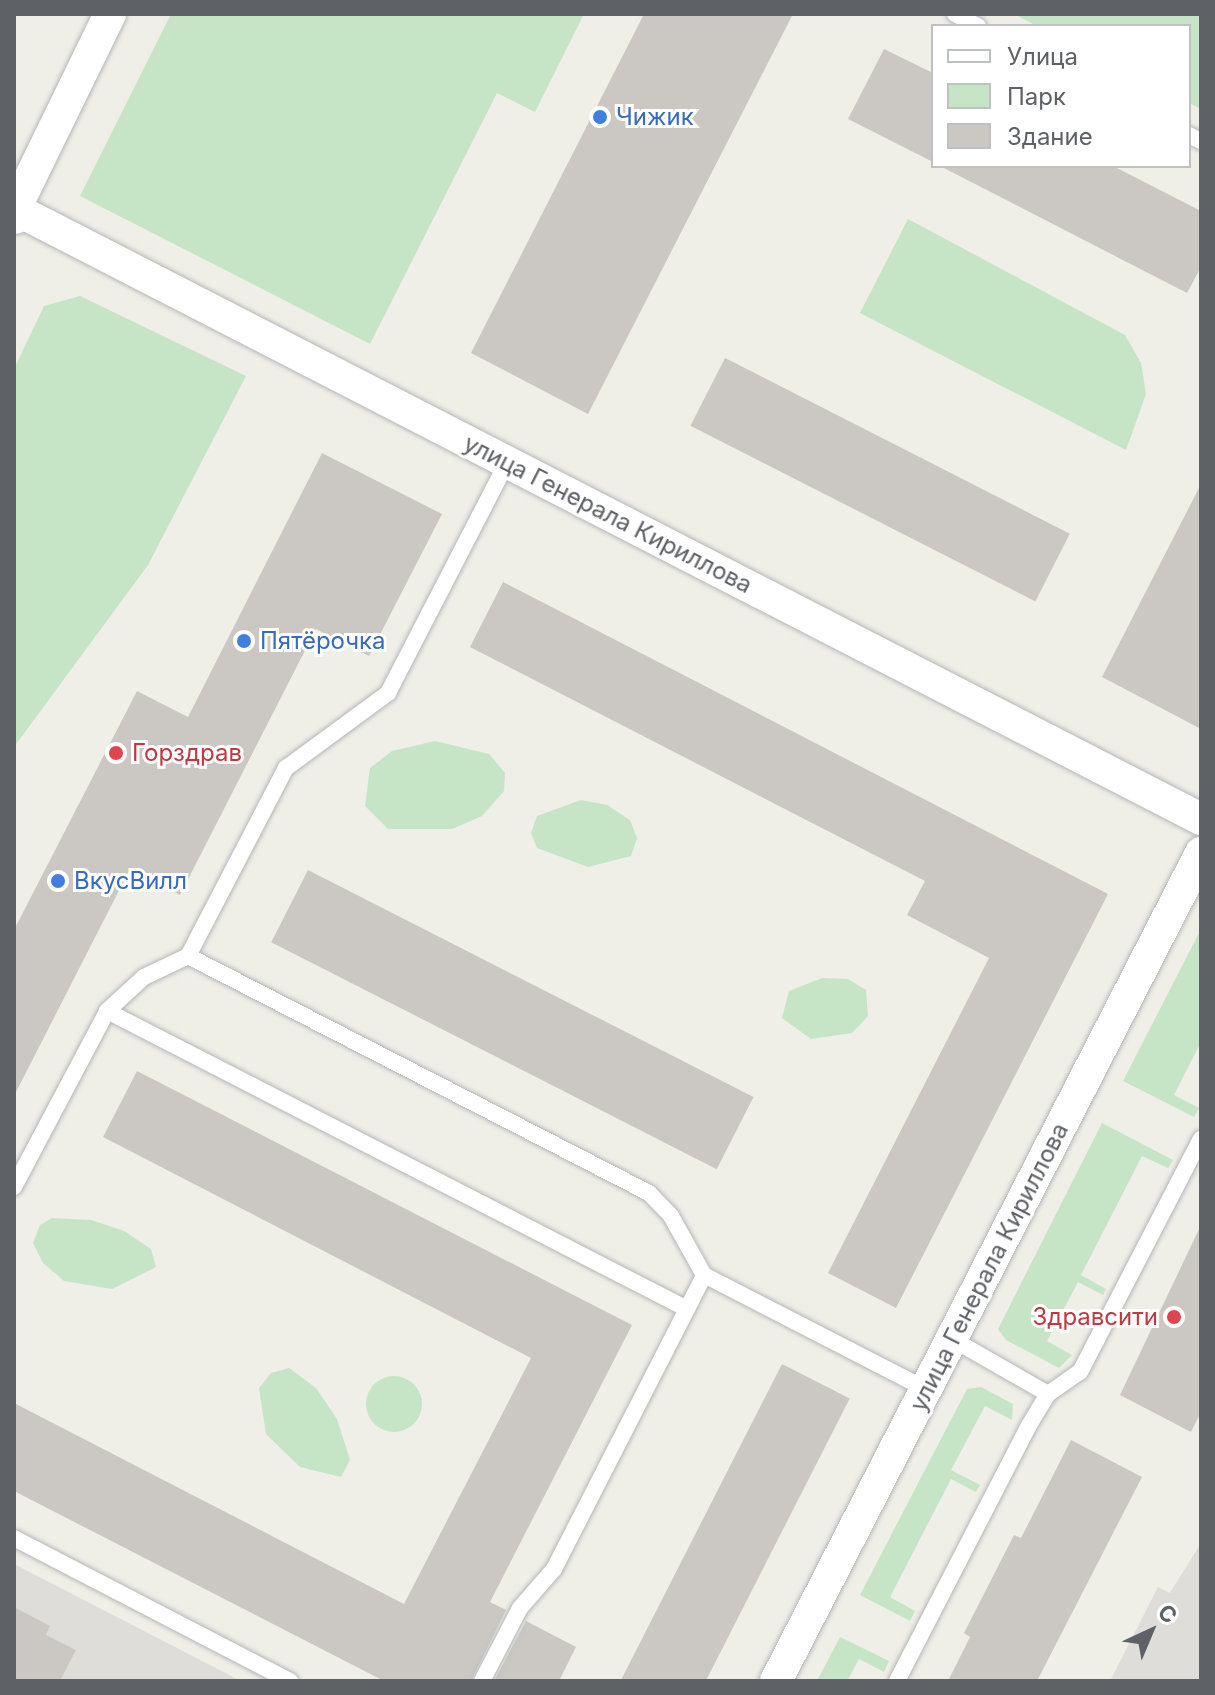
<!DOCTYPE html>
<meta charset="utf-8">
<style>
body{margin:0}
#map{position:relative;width:1215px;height:1695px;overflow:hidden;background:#efeee7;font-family:Inter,sans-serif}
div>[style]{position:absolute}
.industrial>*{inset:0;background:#deddd9}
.green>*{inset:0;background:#c5e5c6}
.round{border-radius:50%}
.building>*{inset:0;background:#cbc8c4;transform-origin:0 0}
.roads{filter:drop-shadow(0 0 2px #b4b6ba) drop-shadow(0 0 2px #b4b6ba)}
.lane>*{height:16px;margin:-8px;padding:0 8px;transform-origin:8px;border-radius:8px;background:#fff}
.street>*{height:32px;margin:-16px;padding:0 16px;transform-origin:16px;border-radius:16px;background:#fff}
.secondary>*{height:44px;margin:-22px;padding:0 22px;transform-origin:22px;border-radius:22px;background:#fff}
.dots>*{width:22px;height:22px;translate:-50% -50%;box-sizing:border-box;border:4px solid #fff;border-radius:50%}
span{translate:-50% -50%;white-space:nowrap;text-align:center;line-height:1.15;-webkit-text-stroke:6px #fff;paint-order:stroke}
.shop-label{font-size:24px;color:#366cbe}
.left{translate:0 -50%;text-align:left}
.street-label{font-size:24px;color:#5e6166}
.health-label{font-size:24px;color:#be3a42}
.right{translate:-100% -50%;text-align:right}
.frame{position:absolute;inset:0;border:16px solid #5e6166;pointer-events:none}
.legend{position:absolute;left:931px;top:24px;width:260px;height:144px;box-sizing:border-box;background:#fff;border:2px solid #bfc0c2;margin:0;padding:10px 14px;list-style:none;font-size:24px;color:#5e6166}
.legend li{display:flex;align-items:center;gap:16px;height:40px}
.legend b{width:40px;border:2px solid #bfc0c2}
.north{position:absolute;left:1111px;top:1591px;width:80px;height:80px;-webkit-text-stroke:6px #fff;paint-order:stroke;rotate:44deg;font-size:22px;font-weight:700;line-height:32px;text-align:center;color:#5e6166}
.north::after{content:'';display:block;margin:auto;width:28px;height:36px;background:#5e6166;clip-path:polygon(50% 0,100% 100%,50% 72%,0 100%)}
</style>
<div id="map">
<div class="industrial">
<i style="clip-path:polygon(1201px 1543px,1201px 1681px,1110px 1681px,1158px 1587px,1170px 1593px)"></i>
<i style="clip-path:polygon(14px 1564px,241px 1681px,14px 1681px)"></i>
</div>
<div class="green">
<i style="clip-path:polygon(171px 14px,584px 14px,535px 112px,497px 93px,370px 344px,80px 196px)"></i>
<i style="clip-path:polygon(1014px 14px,1201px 14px,1201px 109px,1189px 103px,1189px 26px,1037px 26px)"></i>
<i style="clip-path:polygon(908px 219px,1125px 335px,1141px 363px,1146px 394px,1126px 450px,860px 313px)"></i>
<i style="clip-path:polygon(80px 296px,246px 376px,148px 565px,14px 747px,14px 369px,44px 306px)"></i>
<i style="clip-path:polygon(435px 741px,489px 754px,505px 773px,504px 791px,482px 816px,452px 829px,388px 829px,365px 806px,370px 768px,392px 751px)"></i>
<i style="clip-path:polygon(581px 800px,607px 805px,630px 820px,637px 838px,631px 856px,588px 867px,537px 848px,531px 833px,537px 816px)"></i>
<i style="clip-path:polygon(1201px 929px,1201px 1042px,1174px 1095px,1199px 1108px,1194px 1117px,1123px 1081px)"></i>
<i style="clip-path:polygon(822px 978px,848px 979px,866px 990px,868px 1016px,852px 1033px,811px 1039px,782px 1018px,789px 991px)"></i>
<i style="clip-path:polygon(1102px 1123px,1173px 1160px,1168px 1168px,1142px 1156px,1081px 1275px,1106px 1289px,1103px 1295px,1078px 1282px,1047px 1341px,1072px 1355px,1059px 1368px,1006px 1340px,998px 1329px)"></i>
<i style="clip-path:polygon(52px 1218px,91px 1220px,124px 1231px,151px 1249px,156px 1267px,112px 1289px,64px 1281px,43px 1263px,33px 1243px,40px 1225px)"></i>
<i style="clip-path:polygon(289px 1368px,316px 1388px,337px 1419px,350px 1460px,341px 1477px,300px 1467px,266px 1434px,259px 1388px,271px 1373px)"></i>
<i class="round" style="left:366px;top:1376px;width:56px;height:56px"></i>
<i style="clip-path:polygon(981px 1387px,1013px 1404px,1012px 1420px,985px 1406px,951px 1470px,980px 1485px,976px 1492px,951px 1479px,890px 1597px,915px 1611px,910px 1621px,860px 1595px,967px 1389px)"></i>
<i style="clip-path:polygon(840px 1637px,889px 1661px,884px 1672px,859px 1659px,847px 1681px,817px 1681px)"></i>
</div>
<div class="building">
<i style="clip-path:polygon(644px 14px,793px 14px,588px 414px,471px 353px)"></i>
<i style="clip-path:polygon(884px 49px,933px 73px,933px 162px,848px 119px)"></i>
<i style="clip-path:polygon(940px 166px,1113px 166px,1201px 211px,1201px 267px,1187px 293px)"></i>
<i style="left:725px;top:358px;width:387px;height:76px;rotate:27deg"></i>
<i style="clip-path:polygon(322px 453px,442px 514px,369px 656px,316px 629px,180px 895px,130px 869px,14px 1096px,14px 930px,137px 691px,188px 717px)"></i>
<i style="clip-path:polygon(1201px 484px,1201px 729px,1102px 677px)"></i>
<i style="clip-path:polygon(503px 582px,1108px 894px,896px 1308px,828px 1273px,989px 958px,907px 915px,925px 881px,470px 647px)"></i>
<i style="left:308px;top:870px;width:500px;height:81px;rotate:27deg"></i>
<i style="clip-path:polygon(137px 1071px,632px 1325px,490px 1602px,506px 1610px,471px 1681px,384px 1681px,14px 1491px,14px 1403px,404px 1604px,531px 1358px,103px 1137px)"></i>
<i style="clip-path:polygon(1201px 1225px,1201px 1412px,1191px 1432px,1120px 1395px)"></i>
<i style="left:782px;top:1364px;width:76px;height:356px;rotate:27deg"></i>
<i style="clip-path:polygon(1071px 1440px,1142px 1477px,1037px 1681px,948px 1681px,970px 1637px,964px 1633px,1014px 1535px,1021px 1538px)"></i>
<i style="clip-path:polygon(14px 1607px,50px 1626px,46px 1635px,76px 1650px,60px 1681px,14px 1681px)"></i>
<i style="clip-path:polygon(526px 1621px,576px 1647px,559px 1681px,494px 1681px)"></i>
</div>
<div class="roads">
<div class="lane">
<i style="left:955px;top:14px;width:26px;rotate:28deg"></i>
<i style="left:1189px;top:135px;width:13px;rotate:27deg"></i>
<i style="left:188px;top:956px;width:518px;rotate:27.21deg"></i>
<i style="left:649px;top:1193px;width:32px;rotate:46deg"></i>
<i style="left:671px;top:1216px;width:68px;rotate:60.8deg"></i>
<i style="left:704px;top:1275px;width:250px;rotate:27.2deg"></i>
<i style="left:107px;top:1011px;width:652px;rotate:27.19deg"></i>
<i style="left:687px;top:1309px;width:38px;rotate:-63deg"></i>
<i style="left:14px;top:1187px;width:199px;rotate:-62.1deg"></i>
<i style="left:107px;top:1011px;width:50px;rotate:-42.6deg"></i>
<i style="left:144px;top:977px;width:49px;rotate:-25.5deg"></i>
<i style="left:188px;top:956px;width:212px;rotate:-62.5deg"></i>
<i style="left:286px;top:768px;width:127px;rotate:-36.3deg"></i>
<i style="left:388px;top:693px;width:260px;rotate:-62.7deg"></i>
<i style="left:952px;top:1339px;width:111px;rotate:29.8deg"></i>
<i style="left:14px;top:1538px;width:311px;rotate:27.4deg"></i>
<i style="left:482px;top:1681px;width:82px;rotate:-62.5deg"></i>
<i style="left:520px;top:1608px;width:52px;rotate:-48.9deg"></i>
<i style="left:554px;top:1569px;width:292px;rotate:-62.9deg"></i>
<i style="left:897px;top:1681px;width:286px;rotate:-62.7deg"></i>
<i style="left:1028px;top:1427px;width:39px;rotate:-59deg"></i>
<i style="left:1048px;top:1394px;width:39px;rotate:-35deg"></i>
<i style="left:1080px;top:1372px;width:263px;rotate:-62.6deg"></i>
</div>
<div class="street">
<i style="left:110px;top:14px;width:217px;rotate:116deg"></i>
<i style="left:15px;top:209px;width:1334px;rotate:27.22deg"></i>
<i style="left:776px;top:1681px;width:931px;rotate:-62.83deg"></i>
</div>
<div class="secondary">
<i style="left:14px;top:207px;width:5px;rotate:90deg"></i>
</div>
</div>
<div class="dots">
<i style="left:600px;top:117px;background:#3f7fe0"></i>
<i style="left:244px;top:641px;background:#3f7fe0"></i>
<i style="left:116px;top:753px;background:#e0444e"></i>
<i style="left:58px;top:881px;background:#3f7fe0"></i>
<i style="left:1174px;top:1317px;background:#e0444e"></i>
</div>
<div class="shop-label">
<span class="left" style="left:616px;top:117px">Чижик</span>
<span class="left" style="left:260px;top:641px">Пятёрочка</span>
<span class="left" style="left:74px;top:881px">ВкусВилл</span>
</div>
<div class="street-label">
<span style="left:608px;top:514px;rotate:27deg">улица Генерала Кириллова</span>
<span style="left:989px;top:1267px;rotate:-63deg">улица Генерала Кириллова</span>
</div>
<div class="health-label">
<span class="left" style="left:132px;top:753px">Горздрав</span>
<span class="right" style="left:1158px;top:1317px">Здравсити</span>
</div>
<div class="frame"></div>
<ul class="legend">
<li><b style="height:10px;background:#fff"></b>Улица</li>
<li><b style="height:22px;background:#c5e5c6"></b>Парк</li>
<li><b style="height:22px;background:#cbc8c4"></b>Здание</li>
</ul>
<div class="north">С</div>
</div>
